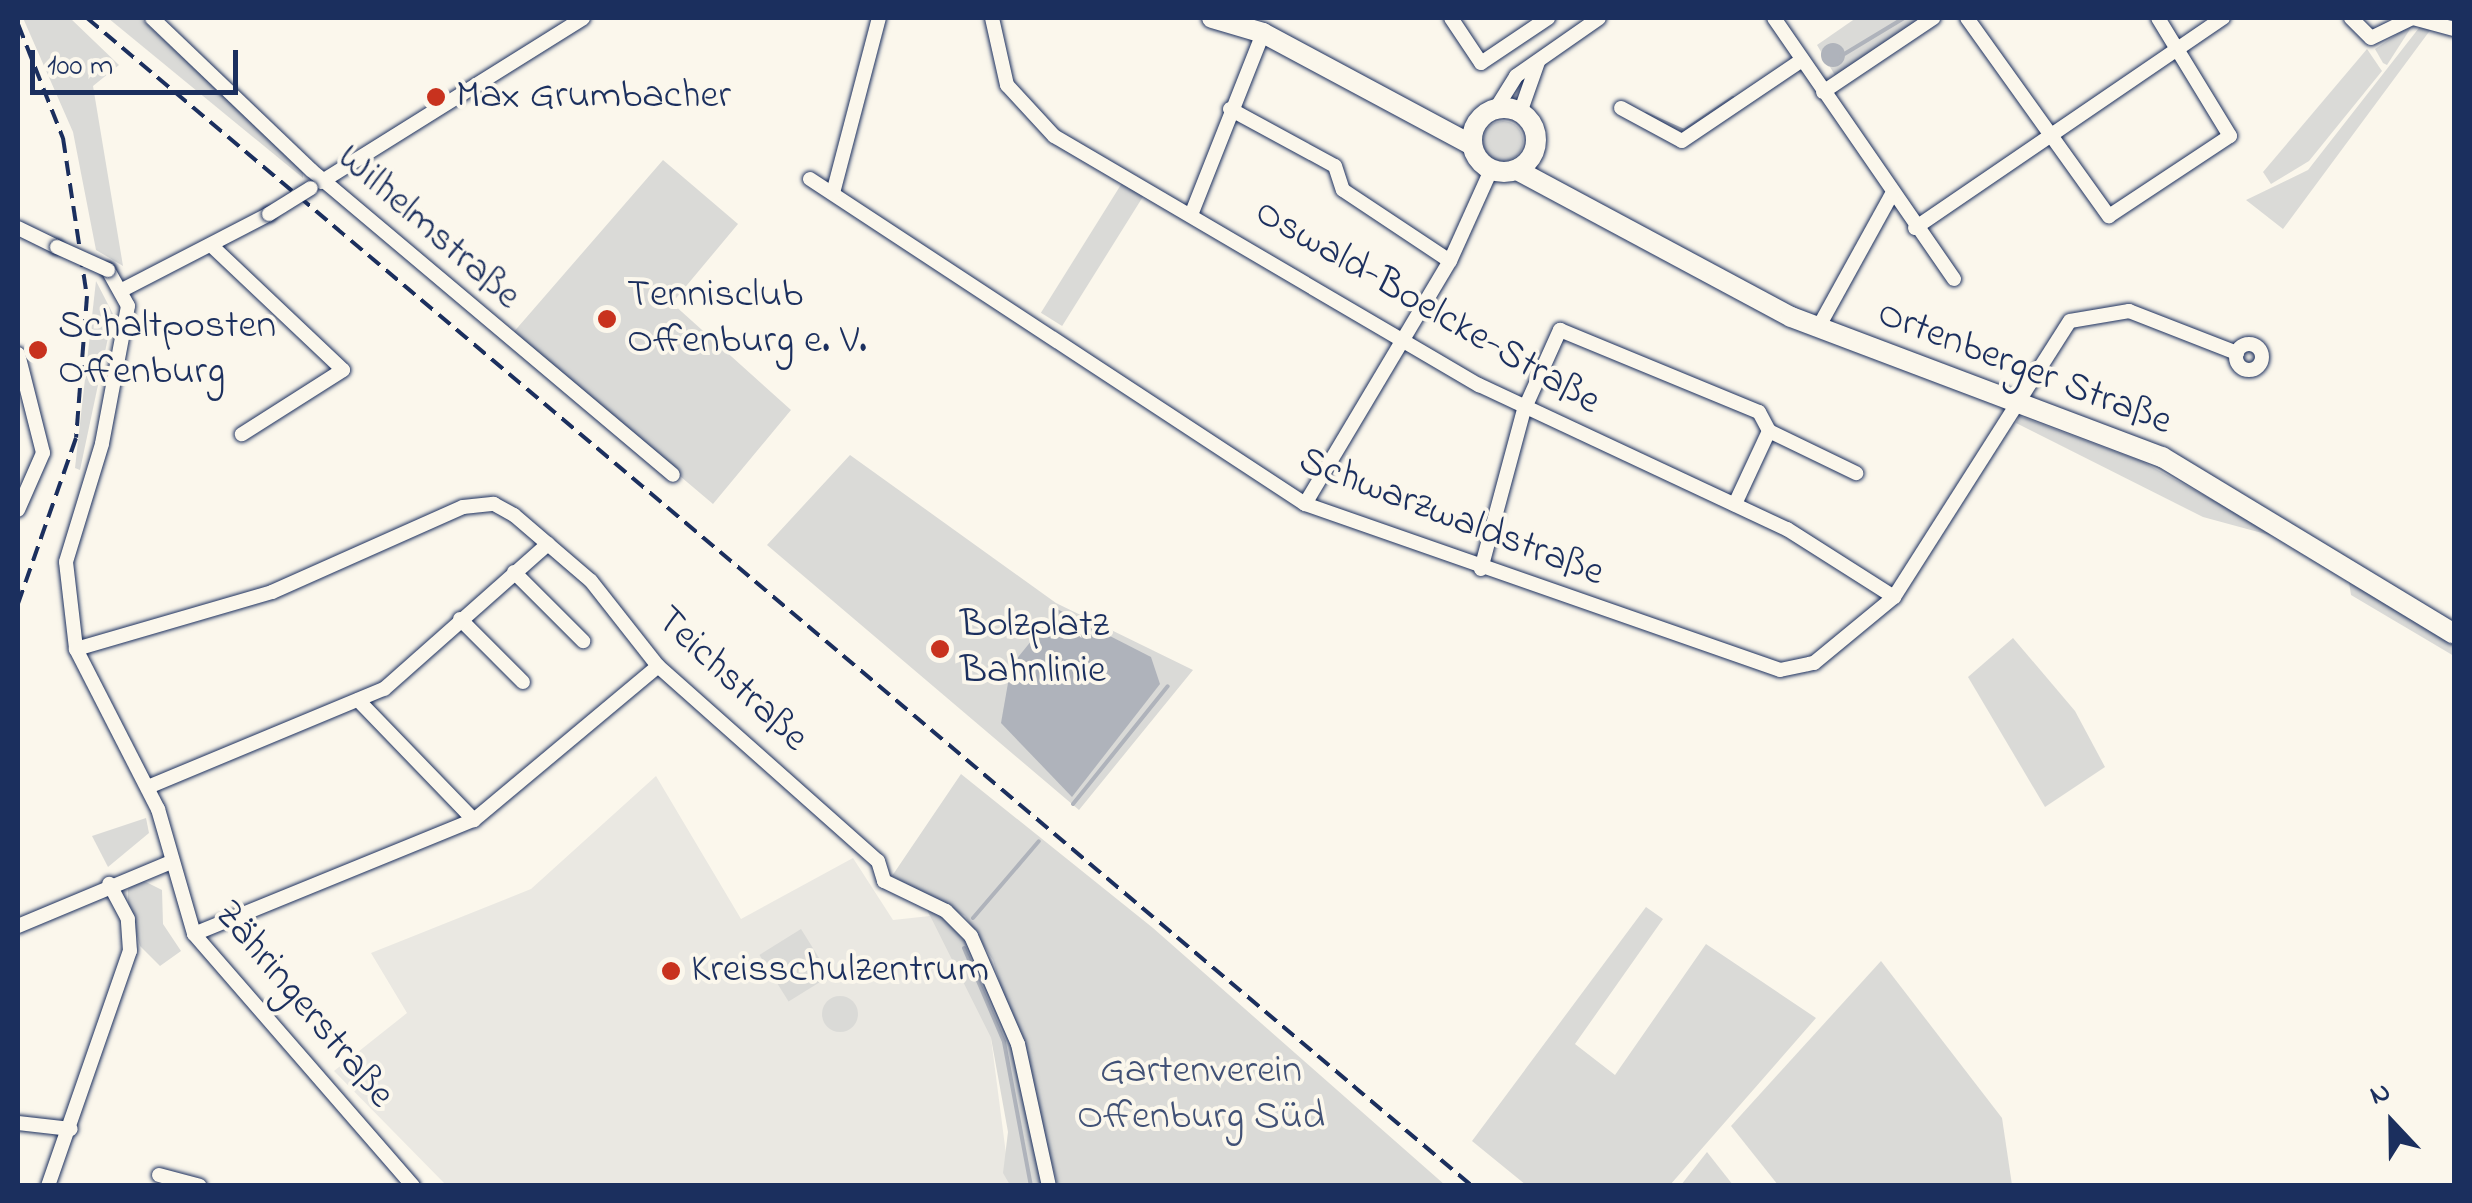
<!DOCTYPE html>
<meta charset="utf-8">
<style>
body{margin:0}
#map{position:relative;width:2472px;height:1203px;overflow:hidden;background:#fbf7ec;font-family:"Indie Flower",sans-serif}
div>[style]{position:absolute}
.built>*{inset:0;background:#eae8e2}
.green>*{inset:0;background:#dadad7;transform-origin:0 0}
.round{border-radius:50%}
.water>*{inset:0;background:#afb3bb}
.stream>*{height:4px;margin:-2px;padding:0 2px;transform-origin:2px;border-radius:2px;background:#afb3bb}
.roads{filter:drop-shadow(0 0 2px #1b2f5e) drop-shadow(0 0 2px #1b2f5e)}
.street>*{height:14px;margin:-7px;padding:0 7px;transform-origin:7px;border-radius:7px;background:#fbf7ec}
.street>.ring{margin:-7px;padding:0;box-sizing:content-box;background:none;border:14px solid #fbf7ec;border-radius:50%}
.secondary>*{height:20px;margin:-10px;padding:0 10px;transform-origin:10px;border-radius:10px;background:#fbf7ec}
.secondary>.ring{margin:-10px;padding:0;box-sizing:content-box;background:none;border:20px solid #fbf7ec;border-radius:50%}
.rail>*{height:4px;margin-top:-2px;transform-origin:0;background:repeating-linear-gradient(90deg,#1b2f5e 0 15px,transparent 0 23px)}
.bridges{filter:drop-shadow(0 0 2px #1b2f5e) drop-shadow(0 0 2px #1b2f5e)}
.street-bridge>*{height:14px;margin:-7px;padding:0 7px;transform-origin:7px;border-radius:7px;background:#fbf7ec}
.dots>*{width:28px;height:28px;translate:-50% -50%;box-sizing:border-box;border:5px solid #fbf7ec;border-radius:50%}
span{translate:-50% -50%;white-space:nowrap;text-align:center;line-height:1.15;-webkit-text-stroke:8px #fbf7ec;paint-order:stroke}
.poi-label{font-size:40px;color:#1b2f5e}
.left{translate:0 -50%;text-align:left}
.street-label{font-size:40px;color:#1b2f5e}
.park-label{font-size:40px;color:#415176}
.frame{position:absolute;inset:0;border:20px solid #1b2f5e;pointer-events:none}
.north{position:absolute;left:2342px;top:1073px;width:100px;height:100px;-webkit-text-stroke:8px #fbf7ec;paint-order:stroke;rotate:338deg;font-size:28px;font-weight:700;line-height:40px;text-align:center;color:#1b2f5e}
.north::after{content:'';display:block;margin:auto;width:35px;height:45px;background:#1b2f5e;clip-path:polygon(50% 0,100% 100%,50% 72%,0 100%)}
.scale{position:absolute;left:30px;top:50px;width:208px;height:45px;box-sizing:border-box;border:5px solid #1b2f5e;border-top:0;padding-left:12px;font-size:30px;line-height:35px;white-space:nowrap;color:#1b2f5e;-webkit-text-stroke:8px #fbf7ec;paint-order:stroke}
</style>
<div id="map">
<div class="built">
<i style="clip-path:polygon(656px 776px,741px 919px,853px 858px,893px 920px,930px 916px,991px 1038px,1010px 1185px,446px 1185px,334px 1071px,407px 1013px,371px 953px,531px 889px)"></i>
</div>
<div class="green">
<i style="clip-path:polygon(23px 18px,70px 18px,119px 65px,93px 86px,123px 266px,96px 250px,73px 132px)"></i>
<i style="clip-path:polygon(108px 18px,140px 18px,303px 168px,303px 178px)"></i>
<i style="clip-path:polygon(1856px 18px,1924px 18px,1836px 77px,1817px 45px)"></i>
<i style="clip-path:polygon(2414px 23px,2387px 65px,2383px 63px,2375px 49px)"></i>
<i style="clip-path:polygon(2422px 24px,2434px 25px,2283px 229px,2246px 200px,2308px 170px)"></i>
<i style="clip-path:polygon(2367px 49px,2382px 71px,2309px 161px,2271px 184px,2263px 172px)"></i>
<i class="round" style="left:1483px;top:121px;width:40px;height:40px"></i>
<i style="clip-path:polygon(663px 160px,738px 224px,672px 303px,791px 410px,713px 504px,512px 334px)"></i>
<i style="left:1122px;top:183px;width:25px;height:153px;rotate:32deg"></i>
<i style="clip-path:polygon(96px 281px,113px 314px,80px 470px,75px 468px)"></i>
<i style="clip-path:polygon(2019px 416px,2143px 462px,2284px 539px,2203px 517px,2016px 423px)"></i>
<i style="clip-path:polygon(850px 455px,1056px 603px,1193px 670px,1079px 810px,767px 545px)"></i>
<i style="clip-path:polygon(2349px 582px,2454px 643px,2454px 656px,2351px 595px)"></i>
<i style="clip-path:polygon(2013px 638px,2075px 711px,2105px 767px,2045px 807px,1968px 677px)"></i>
<i style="clip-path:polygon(961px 774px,1153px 928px,1445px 1185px,1058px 1185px,993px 960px,965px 916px,892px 876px)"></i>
<i style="clip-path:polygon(146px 818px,149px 833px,108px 867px,92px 836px)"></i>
<i style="clip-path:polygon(142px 880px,162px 890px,163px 924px,181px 951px,160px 966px,140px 946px,128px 902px,128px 889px)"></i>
<i style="clip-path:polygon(1646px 907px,1663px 919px,1575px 1044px,1615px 1075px,1706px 944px,1816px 1018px,1670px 1185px,1526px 1185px,1472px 1141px)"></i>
<i style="clip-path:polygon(927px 910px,949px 919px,975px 953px,1015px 1052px,1044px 1185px,1010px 1185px,1003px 1173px,1008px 1132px,991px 1038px)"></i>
<i style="left:801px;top:929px;width:55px;height:49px;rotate:58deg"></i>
<i style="clip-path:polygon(1881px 961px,2002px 1118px,2012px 1185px,1778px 1185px,1731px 1126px)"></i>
<i class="round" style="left:822px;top:996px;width:36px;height:36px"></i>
<i style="clip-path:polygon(1707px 1152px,1733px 1185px,1681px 1185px)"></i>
</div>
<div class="water">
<i class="round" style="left:1821px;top:43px;width:24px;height:24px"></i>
<i style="clip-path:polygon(1057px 609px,1151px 657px,1160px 684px,1072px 797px,1001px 723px,1011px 666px)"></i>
</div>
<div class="stream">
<i style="left:1841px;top:56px;width:74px;rotate:-31.1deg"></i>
<i style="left:1646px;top:114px;width:42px;rotate:24.1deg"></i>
<i style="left:1684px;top:131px;width:59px;rotate:-34deg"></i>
<i style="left:1073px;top:804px;width:151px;rotate:-51.2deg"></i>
<i style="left:973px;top:918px;width:101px;rotate:-49.4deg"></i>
<i style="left:964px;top:948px;width:102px;rotate:66.9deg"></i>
<i style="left:1004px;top:1042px;width:147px;rotate:79.4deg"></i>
</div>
<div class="roads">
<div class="street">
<i style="left:152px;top:18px;width:220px;rotate:43.7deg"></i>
<i style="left:311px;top:170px;width:473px;rotate:40.1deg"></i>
<i style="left:992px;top:18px;width:69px;rotate:77.4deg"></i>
<i style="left:1007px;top:85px;width:69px;rotate:47.3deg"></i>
<i style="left:1054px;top:136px;width:493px;rotate:30.4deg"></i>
<i style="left:1479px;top:385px;width:340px;rotate:25.1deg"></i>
<i style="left:1787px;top:529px;width:127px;rotate:32.4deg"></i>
<i style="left:1451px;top:18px;width:54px;rotate:56.3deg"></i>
<i style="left:1481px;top:63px;width:81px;rotate:-33.9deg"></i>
<i style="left:1774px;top:18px;width:317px;rotate:55.4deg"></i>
<i style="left:1967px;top:18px;width:244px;rotate:54.4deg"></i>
<i style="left:2109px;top:216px;width:145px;rotate:-33.5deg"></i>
<i style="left:2230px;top:136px;width:138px;rotate:-121.4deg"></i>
<i style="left:2351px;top:18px;width:28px;rotate:45deg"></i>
<i style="left:2371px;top:38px;width:46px;rotate:-26deg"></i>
<i style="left:2413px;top:18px;width:42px;rotate:15deg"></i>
<i style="left:1823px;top:92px;width:133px;rotate:-33.9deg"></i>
<i style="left:1621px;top:108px;width:69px;rotate:28.4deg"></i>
<i style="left:1682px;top:141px;width:145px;rotate:-34deg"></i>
<i style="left:1230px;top:109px;width:119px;rotate:28.5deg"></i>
<i style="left:1335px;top:166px;width:25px;rotate:72deg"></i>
<i style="left:1343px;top:190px;width:128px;rotate:33.6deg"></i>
<i style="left:1495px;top:110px;width:40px;rotate:-58deg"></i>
<i style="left:1516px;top:76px;width:101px;rotate:-34.9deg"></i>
<i style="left:1520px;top:113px;width:54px;rotate:-70.6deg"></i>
<i style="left:810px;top:179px;width:592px;rotate:33.29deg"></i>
<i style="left:1305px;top:504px;width:503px;rotate:19.26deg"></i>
<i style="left:1780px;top:670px;width:35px;rotate:-12deg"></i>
<i style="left:1814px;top:663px;width:104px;rotate:-39.5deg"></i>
<i style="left:1894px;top:597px;width:327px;rotate:-57.5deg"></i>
<i style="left:2070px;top:321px;width:60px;rotate:-9.6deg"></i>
<i style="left:2129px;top:311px;width:116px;rotate:21.3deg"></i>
<i style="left:321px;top:182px;width:309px;rotate:-32deg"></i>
<i style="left:833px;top:193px;width:181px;rotate:-75.3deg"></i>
<i style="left:1193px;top:210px;width:190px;rotate:-68.4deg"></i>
<i style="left:18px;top:228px;width:43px;rotate:26deg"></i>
<i style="left:1915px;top:228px;width:373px;rotate:-34.3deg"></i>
<i style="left:213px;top:247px;width:179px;rotate:43.4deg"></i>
<i style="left:343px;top:370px;width:120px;rotate:147.6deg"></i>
<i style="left:108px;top:270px;width:41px;rotate:60.9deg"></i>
<i style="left:128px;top:306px;width:140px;rotate:100.7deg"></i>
<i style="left:102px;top:444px;width:123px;rotate:107deg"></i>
<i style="left:66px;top:562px;width:88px;rotate:83.4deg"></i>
<i style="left:76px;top:649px;width:180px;rotate:62.9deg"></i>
<i style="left:158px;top:809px;width:130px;rotate:73.9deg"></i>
<i style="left:194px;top:934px;width:334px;rotate:49deg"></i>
<i style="left:124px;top:289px;width:163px;rotate:-27.3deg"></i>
<i style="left:1818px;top:328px;width:153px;rotate:-61.1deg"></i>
<i class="ring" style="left:2236px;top:344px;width:12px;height:12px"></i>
<i style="left:18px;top:354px;width:102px;rotate:75.8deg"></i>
<i style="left:43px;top:453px;width:62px;rotate:113.7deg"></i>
<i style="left:1769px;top:431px;width:97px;rotate:25.8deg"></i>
<i style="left:1305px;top:504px;width:283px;rotate:-59.2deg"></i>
<i style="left:1450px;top:261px;width:100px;rotate:-65.7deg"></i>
<i style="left:1481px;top:569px;width:165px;rotate:-74.9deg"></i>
<i style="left:1524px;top:410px;width:88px;rotate:-65.8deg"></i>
<i style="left:1560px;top:330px;width:215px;rotate:22.4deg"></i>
<i style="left:1759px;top:412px;width:21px;rotate:62deg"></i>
<i style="left:1769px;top:431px;width:81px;rotate:115deg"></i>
<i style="left:514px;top:572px;width:98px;rotate:45deg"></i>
<i style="left:460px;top:619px;width:89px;rotate:45deg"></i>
<i style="left:76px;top:649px;width:204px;rotate:-16.2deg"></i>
<i style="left:272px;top:592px;width:209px;rotate:-24deg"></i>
<i style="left:463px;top:507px;width:31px;rotate:-6deg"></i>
<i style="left:494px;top:504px;width:23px;rotate:29deg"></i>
<i style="left:514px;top:515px;width:101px;rotate:40.6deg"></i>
<i style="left:591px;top:581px;width:108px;rotate:51.8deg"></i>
<i style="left:658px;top:666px;width:294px;rotate:41.6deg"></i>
<i style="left:878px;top:861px;width:21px;rotate:73deg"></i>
<i style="left:884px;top:881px;width:69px;rotate:25.8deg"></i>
<i style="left:946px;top:911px;width:35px;rotate:45deg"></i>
<i style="left:971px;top:936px;width:118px;rotate:66.5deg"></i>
<i style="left:1018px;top:1044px;width:145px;rotate:77.7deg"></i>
<i style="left:358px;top:700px;width:167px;rotate:46deg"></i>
<i style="left:148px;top:787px;width:256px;rotate:-22.6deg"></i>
<i style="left:384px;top:689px;width:219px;rotate:-41.5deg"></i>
<i style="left:18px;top:926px;width:166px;rotate:-22.7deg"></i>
<i style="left:194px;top:934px;width:302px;rotate:-22.2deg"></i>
<i style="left:474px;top:820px;width:240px;rotate:-39.9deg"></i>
<i style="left:18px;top:1123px;width:53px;rotate:6.5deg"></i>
<i style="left:159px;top:1175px;width:42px;rotate:15deg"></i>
<i style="left:48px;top:1186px;width:249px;rotate:-70.8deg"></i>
<i style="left:130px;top:951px;width:32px;rotate:-94deg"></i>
<i style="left:128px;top:919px;width:40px;rotate:-118deg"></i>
</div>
<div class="secondary">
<i style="left:1212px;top:18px;width:53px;rotate:16.4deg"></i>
<i style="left:1263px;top:33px;width:237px;rotate:28.2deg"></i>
<i class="ring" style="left:1472px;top:108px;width:44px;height:44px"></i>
<i style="left:1517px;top:170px;width:311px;rotate:28.2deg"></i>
<i style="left:1791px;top:317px;width:397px;rotate:20.7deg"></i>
<i style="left:2162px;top:457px;width:341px;rotate:31.2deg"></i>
</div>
</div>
<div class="rail">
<i style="left:87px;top:18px;width:1812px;rotate:40.14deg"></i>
<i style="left:18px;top:24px;width:123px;rotate:68.5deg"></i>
<i style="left:63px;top:138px;width:160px;rotate:81.4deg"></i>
<i style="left:87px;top:296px;width:142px;rotate:94.4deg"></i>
<i style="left:76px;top:438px;width:176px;rotate:109.3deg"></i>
</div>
<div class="bridges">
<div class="street-bridge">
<i style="left:269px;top:214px;width:49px;rotate:-31.8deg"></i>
<i style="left:57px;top:247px;width:56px;rotate:24.3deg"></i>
</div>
</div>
<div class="dots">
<i style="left:436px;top:97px;background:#c8321e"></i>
<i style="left:607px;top:319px;background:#c8321e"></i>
<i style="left:38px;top:350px;background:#c8321e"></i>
<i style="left:940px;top:649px;background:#c8321e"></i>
<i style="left:671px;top:971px;background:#c8321e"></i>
</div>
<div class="poi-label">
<span class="left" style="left:456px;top:97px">Max Grumbacher</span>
<span class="left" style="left:627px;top:319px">Tennisclub<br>Offenburg e. V.</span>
<span class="left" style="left:58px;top:350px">Schaltposten<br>Offenburg</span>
<span class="left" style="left:960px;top:649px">Bolzplatz<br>Bahnlinie</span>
<span class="left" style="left:691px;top:971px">Kreisschulzentrum</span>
</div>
<div class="street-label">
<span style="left:428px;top:228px;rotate:41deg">Wilhelmstraße</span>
<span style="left:1427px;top:308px;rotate:30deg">Oswald-Boelcke-Straße</span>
<span style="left:2024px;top:369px;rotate:21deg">Ortenberger Straße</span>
<span style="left:1451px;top:518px;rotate:21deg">Schwarzwaldstraße</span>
<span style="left:731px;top:680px;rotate:43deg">Teichstraße</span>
<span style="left:303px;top:1005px;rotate:50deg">Zähringerstraße</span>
</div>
<div class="park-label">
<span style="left:1201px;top:1095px">Gartenverein<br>Offenburg Süd</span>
</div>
<div class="frame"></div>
<div class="north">N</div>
<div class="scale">100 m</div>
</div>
